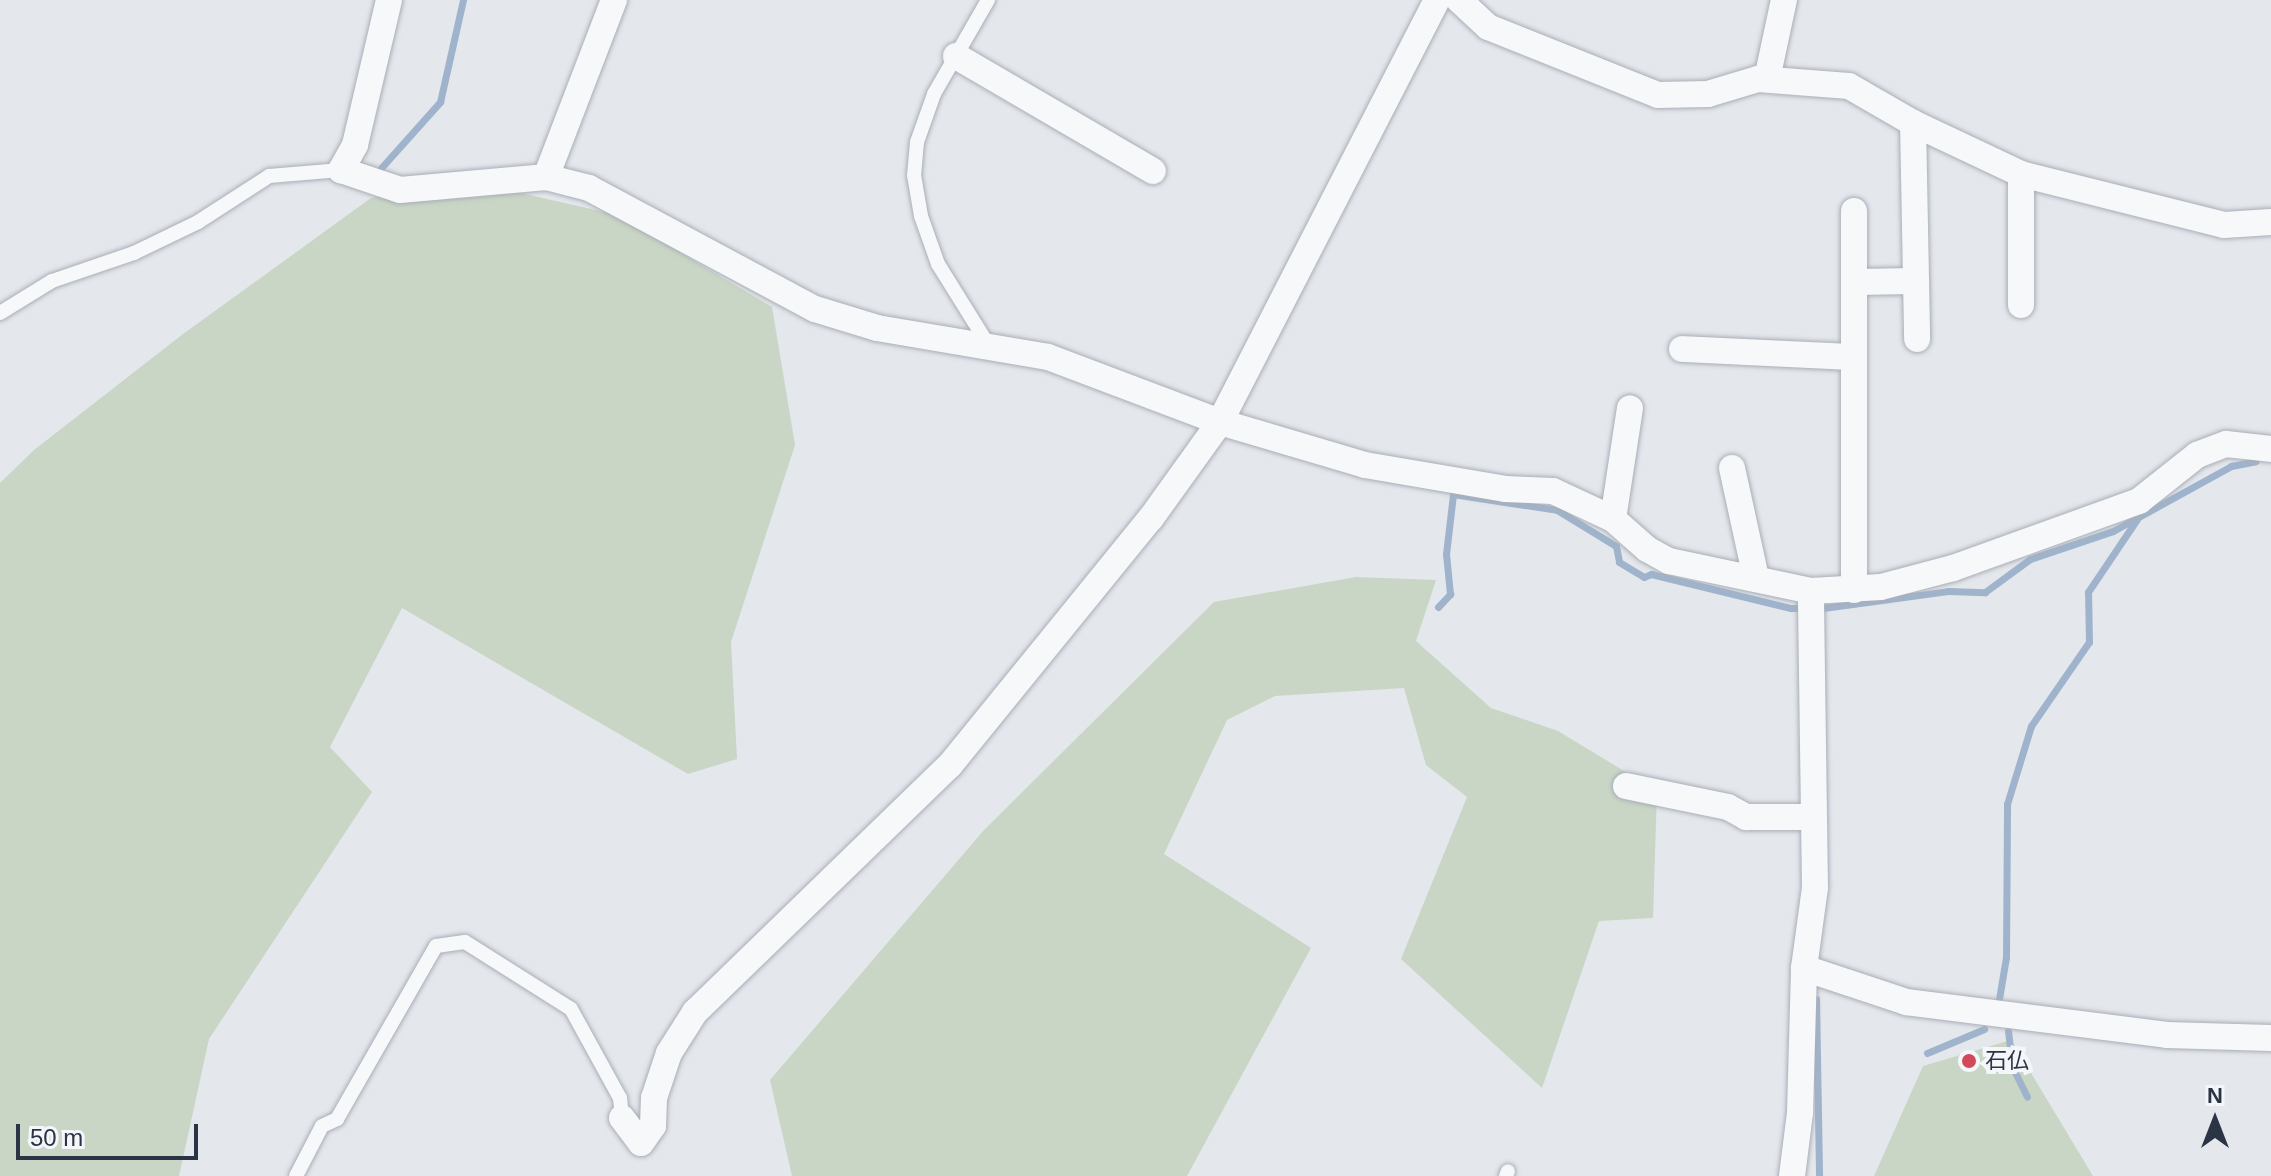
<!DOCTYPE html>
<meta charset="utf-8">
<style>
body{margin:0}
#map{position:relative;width:2271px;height:1176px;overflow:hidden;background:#e4e7ec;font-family:Helvetica,"Noto Sans JP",sans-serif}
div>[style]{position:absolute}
.green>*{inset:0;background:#c9d6c5}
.stream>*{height:7px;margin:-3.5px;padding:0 3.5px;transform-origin:3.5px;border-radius:3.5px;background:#9fb4cc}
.roads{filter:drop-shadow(0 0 2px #a9aeb7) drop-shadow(0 0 2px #a9aeb7)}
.lane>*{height:14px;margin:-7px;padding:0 7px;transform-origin:7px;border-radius:7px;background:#f7f8fa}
.street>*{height:26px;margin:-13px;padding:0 13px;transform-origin:13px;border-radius:13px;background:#f7f8fa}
.dots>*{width:22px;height:22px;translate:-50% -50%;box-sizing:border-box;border:4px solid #f4f6f9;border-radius:50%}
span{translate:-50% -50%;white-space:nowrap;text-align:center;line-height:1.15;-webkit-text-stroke:8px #f4f6f9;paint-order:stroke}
.poi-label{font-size:22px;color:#2b3445}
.left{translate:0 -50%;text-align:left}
.north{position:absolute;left:2175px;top:1080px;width:80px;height:80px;-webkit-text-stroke:6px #f4f6f9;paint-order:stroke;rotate:0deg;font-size:22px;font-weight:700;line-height:32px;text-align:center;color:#2b3445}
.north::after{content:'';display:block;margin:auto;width:28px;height:36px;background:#2b3445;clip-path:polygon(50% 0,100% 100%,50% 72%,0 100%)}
.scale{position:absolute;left:16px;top:1124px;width:182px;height:36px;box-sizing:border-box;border:4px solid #2b3445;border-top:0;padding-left:10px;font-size:24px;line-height:28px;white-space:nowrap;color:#2b3445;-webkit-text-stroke:6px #f4f6f9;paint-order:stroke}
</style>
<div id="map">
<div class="green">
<i style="clip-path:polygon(469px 181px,617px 215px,772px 307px,795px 445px,731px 642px,737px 759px,688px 774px,402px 608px,330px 747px,372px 792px,209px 1039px,179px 1176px,0 1176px,0 483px,34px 450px,183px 334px,371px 198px)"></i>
<i style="clip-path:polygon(1356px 577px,1436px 580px,1416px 641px,1491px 708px,1558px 731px,1657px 791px,1653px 918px,1599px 921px,1542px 1088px,1401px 959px,1467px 797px,1426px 765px,1404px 688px,1275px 696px,1227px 720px,1164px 854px,1311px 948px,1187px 1176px,792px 1176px,770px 1080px,984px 830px,1214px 602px)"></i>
<i style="clip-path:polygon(2011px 1040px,2093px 1176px,1874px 1176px,1923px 1066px)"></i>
</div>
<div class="stream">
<i style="left:381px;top:168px;width:89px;rotate:-48.2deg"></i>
<i style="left:440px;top:102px;width:105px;rotate:-77.3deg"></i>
<i style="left:1438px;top:607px;width:18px;rotate:-47deg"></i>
<i style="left:1450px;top:594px;width:40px;rotate:-95.7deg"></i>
<i style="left:1446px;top:554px;width:60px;rotate:-83.3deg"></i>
<i style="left:1453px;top:494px;width:105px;rotate:8.7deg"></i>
<i style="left:1557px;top:510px;width:69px;rotate:31.4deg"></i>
<i style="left:1616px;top:546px;width:16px;rotate:79deg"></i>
<i style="left:1619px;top:562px;width:29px;rotate:31deg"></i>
<i style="left:1644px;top:577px;width:8px;rotate:-23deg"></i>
<i style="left:1651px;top:574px;width:144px;rotate:13.7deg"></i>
<i style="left:1791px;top:608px;width:32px"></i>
<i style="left:1823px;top:608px;width:126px;rotate:-7.7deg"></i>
<i style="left:1948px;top:591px;width:37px;rotate:2deg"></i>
<i style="left:1985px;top:592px;width:56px;rotate:-36.3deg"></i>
<i style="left:2030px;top:559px;width:88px;rotate:-18.6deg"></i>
<i style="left:2113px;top:531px;width:135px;rotate:-28.8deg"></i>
<i style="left:2231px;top:466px;width:25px;rotate:-11deg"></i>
<i style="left:1816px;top:999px;width:177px;rotate:89deg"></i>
<i style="left:1999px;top:999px;width:43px;rotate:-80.5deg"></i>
<i style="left:2006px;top:957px;width:153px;rotate:-89.6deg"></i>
<i style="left:2007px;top:804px;width:82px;rotate:-72.9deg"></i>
<i style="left:2031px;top:726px;width:102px;rotate:-55.4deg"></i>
<i style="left:2089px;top:642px;width:50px;rotate:-91.1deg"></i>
<i style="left:2088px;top:592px;width:88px;rotate:-56.1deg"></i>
<i style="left:2008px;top:1031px;width:35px;rotate:83deg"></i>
<i style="left:2012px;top:1066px;width:34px;rotate:64deg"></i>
<i style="left:1927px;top:1053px;width:62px;rotate:-22.8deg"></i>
</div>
<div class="roads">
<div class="lane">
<i style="left:988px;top:0;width:108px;rotate:119.9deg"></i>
<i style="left:934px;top:94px;width:51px;rotate:109.5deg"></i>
<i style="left:917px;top:142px;width:33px;rotate:95deg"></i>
<i style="left:914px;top:175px;width:42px;rotate:80.3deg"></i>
<i style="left:921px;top:216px;width:51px;rotate:70.5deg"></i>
<i style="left:938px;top:264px;width:97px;rotate:58.1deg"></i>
<i style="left:0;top:313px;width:61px;rotate:-31.6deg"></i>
<i style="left:52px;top:281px;width:87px;rotate:-18.9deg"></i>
<i style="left:134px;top:253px;width:71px;rotate:-25.8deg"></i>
<i style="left:198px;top:222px;width:85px;rotate:-32.9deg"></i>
<i style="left:269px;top:176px;width:72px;rotate:-4.8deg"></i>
<i style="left:296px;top:1176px;width:56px;rotate:-62.5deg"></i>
<i style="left:322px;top:1126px;width:17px;rotate:-25deg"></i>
<i style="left:337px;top:1119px;width:199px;rotate:-60.2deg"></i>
<i style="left:436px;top:946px;width:29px;rotate:-8deg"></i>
<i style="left:465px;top:942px;width:125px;rotate:32.3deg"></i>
<i style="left:571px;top:1009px;width:102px;rotate:61.2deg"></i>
<i style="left:620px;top:1098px;width:20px;rotate:84deg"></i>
<i style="left:1506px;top:1176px;width:5px;rotate:-68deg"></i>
</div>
<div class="street">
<i style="left:389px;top:0;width:149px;rotate:103.2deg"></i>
<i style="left:355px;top:145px;width:29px;rotate:119deg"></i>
<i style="left:341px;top:170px;width:62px;rotate:18.7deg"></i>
<i style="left:400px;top:190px;width:147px;rotate:-5.1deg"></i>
<i style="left:546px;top:177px;width:44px;rotate:14.3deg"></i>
<i style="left:589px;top:188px;width:256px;rotate:28.2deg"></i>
<i style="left:815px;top:309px;width:65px;rotate:17deg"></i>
<i style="left:877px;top:328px;width:173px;rotate:9.6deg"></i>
<i style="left:1048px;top:357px;width:184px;rotate:20.7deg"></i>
<i style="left:1220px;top:422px;width:151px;rotate:16.5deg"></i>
<i style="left:1365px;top:465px;width:142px;rotate:9.7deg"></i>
<i style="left:1505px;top:489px;width:48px;rotate:2.4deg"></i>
<i style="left:1553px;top:491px;width:66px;rotate:25deg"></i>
<i style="left:1613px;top:519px;width:45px;rotate:41.4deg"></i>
<i style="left:1647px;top:549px;width:25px;rotate:29deg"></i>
<i style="left:1669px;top:561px;width:145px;rotate:11.9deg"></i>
<i style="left:1811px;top:591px;width:70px;rotate:-3.3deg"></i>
<i style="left:1881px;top:587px;width:74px;rotate:-14.8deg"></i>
<i style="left:1953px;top:568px;width:198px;rotate:-19.8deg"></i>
<i style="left:2139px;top:501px;width:74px;rotate:-38.4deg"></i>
<i style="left:2197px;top:455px;width:31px;rotate:-21deg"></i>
<i style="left:2226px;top:444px;width:45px;rotate:6.3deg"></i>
<i style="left:1459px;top:0;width:40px;rotate:43deg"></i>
<i style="left:1488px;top:27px;width:183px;rotate:21.8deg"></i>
<i style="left:1658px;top:95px;width:50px;rotate:-1.1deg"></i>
<i style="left:1708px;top:94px;width:52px;rotate:-16.7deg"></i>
<i style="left:1758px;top:79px;width:91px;rotate:4.4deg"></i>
<i style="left:1849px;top:86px;width:74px;rotate:30deg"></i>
<i style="left:1913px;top:123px;width:119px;rotate:25.3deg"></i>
<i style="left:2021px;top:174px;width:209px;rotate:14.1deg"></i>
<i style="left:2224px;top:225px;width:47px;rotate:-3.7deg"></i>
<i style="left:956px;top:56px;width:228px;rotate:30.3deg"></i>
<i style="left:1767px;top:79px;width:81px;rotate:-77.9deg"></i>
<i style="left:1913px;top:123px;width:216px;rotate:88.9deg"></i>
<i style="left:2021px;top:174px;width:131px;rotate:90deg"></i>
<i style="left:546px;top:177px;width:190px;rotate:-69deg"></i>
<i style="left:1854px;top:211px;width:379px;rotate:90deg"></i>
<i style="left:1854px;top:282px;width:62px;rotate:-0.9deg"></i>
<i style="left:1682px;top:349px;width:172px;rotate:2.7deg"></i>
<i style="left:1732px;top:468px;width:113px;rotate:77.7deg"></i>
<i style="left:1613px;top:519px;width:112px;rotate:-81.3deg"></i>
<i style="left:1626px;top:786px;width:104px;rotate:11.6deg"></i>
<i style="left:1728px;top:807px;width:21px;rotate:29deg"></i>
<i style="left:1746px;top:817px;width:65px"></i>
<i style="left:1804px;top:968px;width:108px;rotate:18.4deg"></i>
<i style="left:1906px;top:1002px;width:263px;rotate:7.2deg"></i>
<i style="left:2167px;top:1035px;width:104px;rotate:1.7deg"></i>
<i style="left:622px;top:1118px;width:31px;rotate:53deg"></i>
<i style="left:641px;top:1143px;width:21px;rotate:-55deg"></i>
<i style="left:653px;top:1126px;width:28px;rotate:-88deg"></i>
<i style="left:654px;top:1098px;width:47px;rotate:-71.6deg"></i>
<i style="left:669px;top:1053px;width:49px;rotate:-57.6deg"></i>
<i style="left:695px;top:1012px;width:355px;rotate:-44.1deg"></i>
<i style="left:950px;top:765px;width:318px;rotate:-50.9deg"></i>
<i style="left:1151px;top:518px;width:118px;rotate:-54.3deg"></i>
<i style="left:1220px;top:422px;width:475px;rotate:-62.8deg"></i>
<i style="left:1792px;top:1176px;width:64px;rotate:-82.8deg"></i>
<i style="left:1800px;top:1113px;width:145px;rotate:-88.4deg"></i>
<i style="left:1804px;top:968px;width:81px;rotate:-82.2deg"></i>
<i style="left:1815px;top:888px;width:297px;rotate:-90.8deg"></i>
</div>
</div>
<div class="dots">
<i style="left:1969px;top:1061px;background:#d1495b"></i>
</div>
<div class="poi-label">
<span class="left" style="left:1985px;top:1061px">石仏</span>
</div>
<div class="north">N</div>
<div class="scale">50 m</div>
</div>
